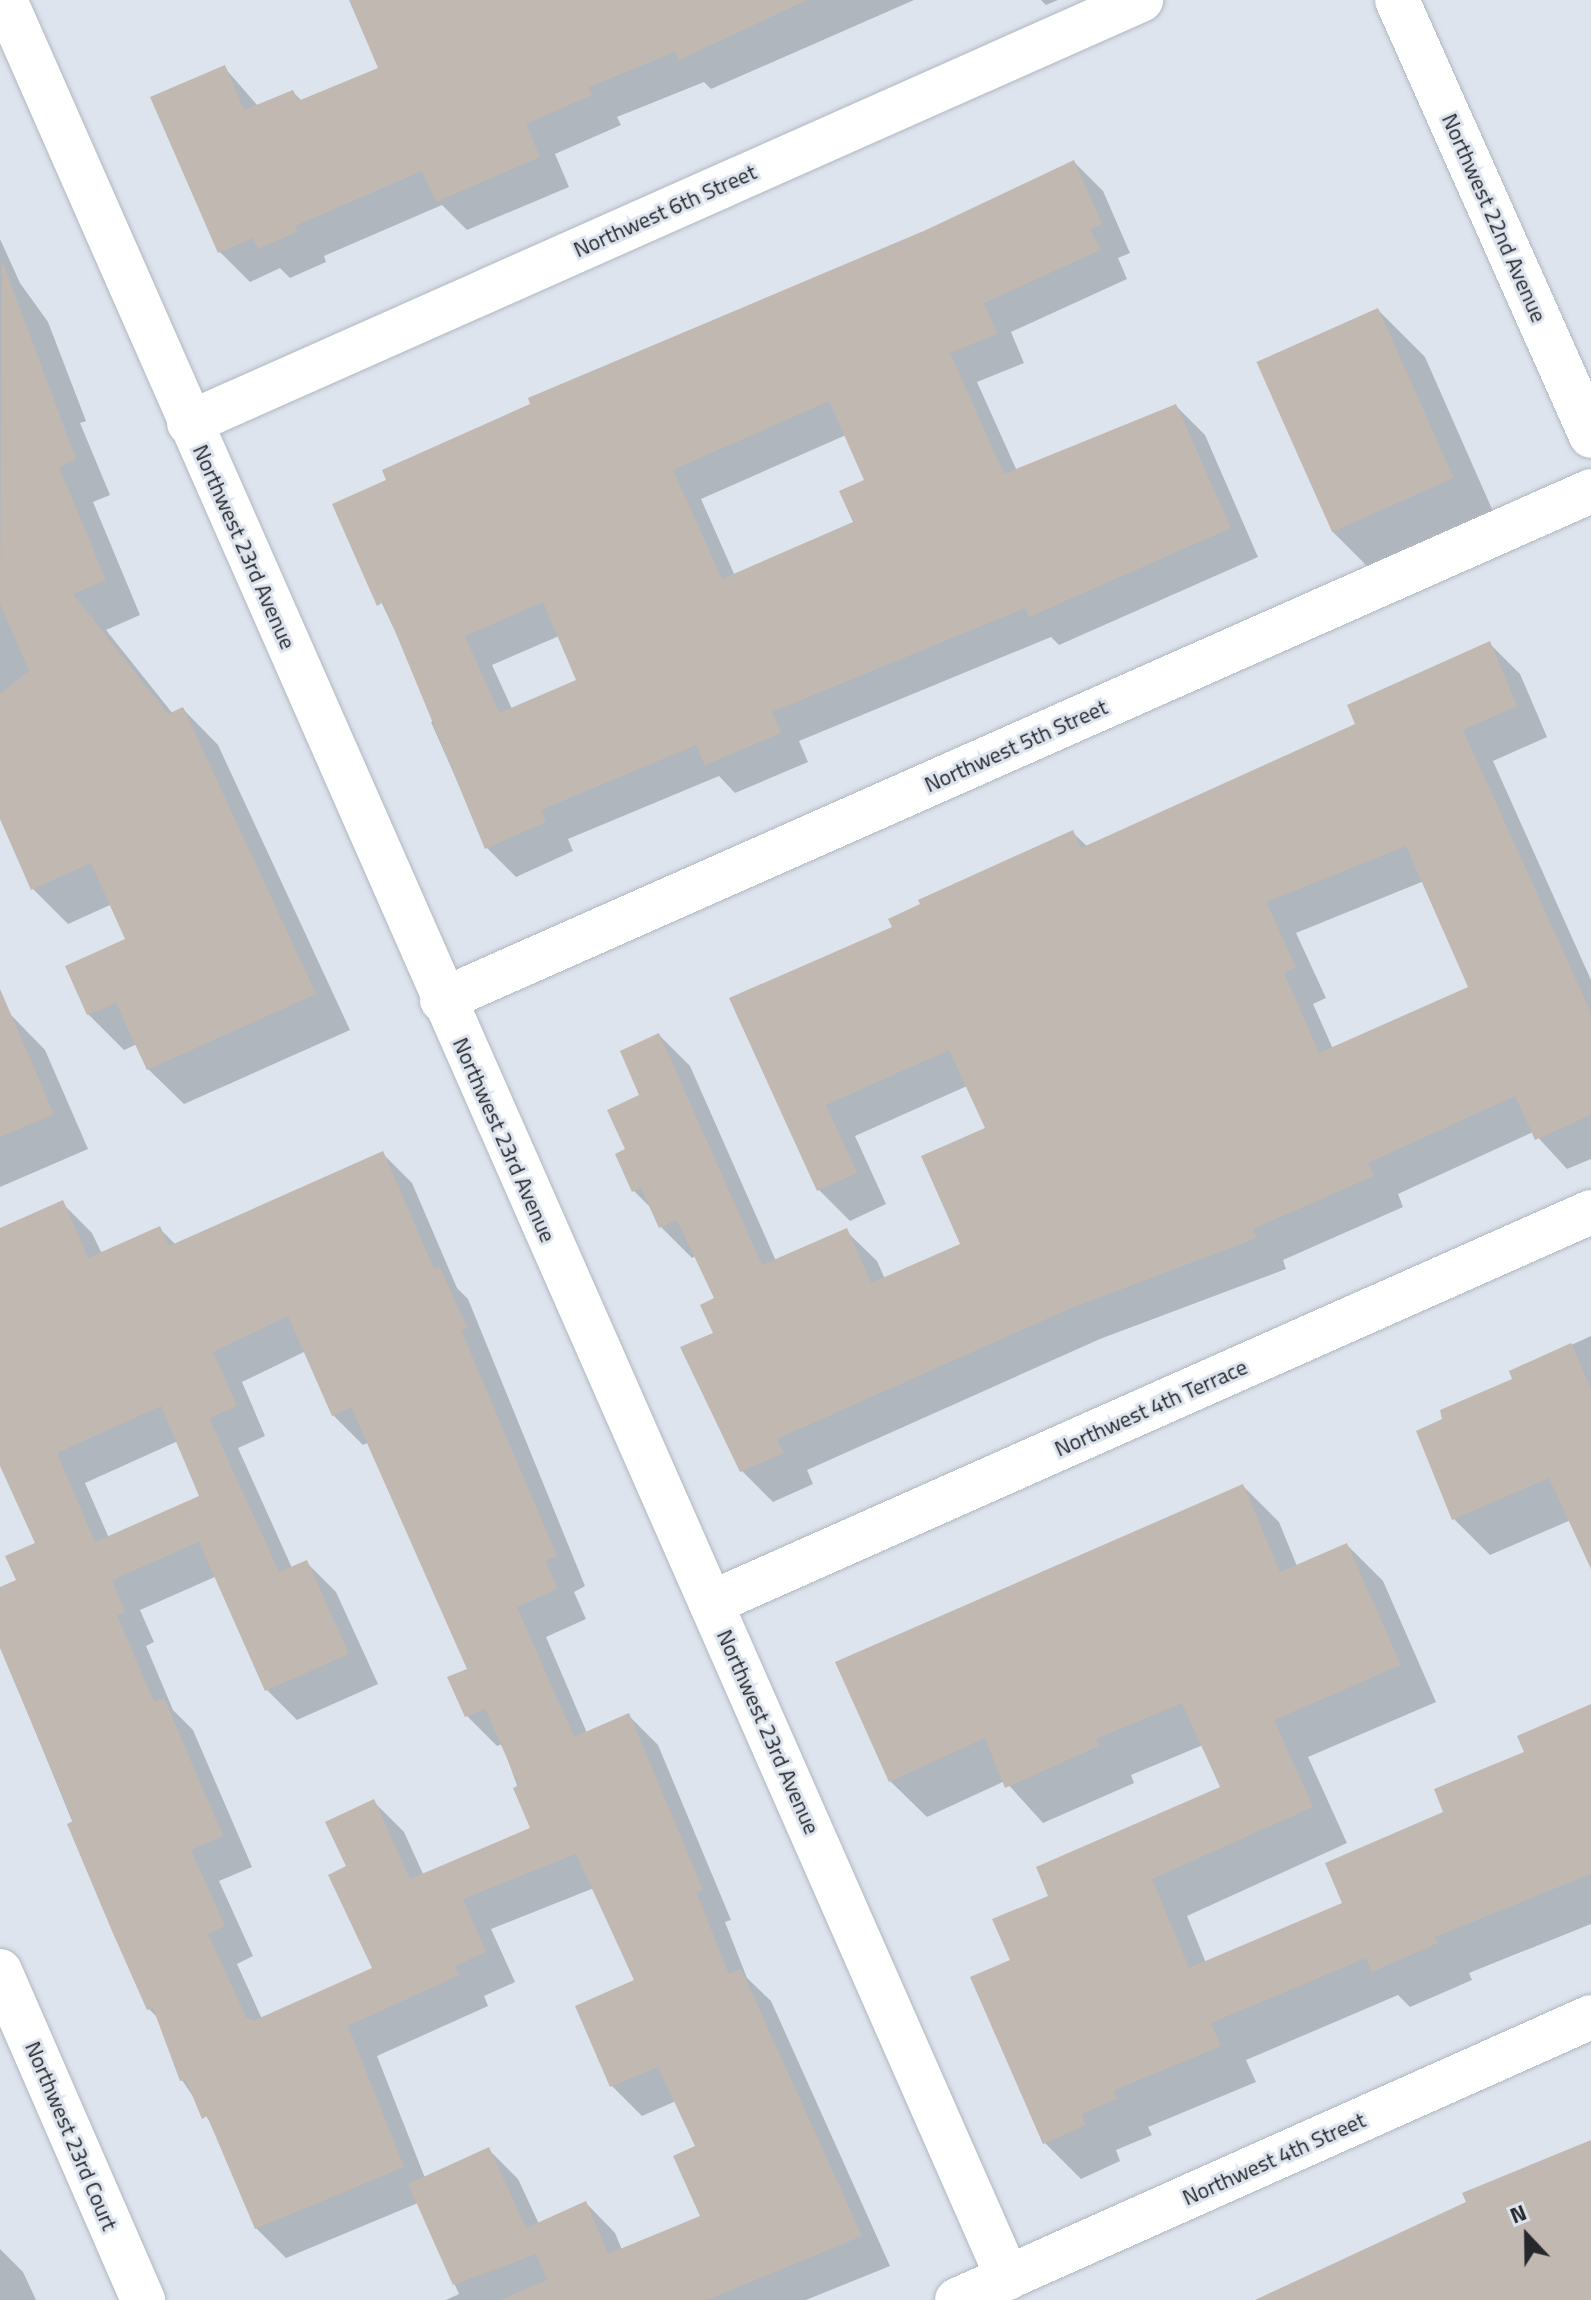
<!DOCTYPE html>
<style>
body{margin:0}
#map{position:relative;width:1591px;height:2300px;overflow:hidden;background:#dde4ed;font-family:"Titillium Web",sans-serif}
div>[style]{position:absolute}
.shadow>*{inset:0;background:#0003}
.building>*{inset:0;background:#c1b8b1;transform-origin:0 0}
.roads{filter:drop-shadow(0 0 2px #b1b7c0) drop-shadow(0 0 2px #b1b7c0)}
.minor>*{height:44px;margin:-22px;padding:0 22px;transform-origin:22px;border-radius:22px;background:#fff}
.major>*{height:44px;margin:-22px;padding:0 22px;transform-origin:22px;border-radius:22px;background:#fff}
span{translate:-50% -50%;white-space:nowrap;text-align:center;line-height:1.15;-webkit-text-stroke:6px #dde4ed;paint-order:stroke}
.street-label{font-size:22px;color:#26282c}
.north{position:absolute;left:1487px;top:2196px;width:80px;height:80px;-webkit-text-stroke:6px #dde4ed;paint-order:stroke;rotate:338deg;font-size:22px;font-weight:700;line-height:32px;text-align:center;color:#26282c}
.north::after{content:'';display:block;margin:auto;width:28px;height:36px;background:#26282c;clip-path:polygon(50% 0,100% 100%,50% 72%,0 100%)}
</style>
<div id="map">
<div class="shadow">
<i style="clip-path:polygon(351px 0,914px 0,711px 89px,704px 82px,617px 117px,621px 125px,555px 154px,569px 187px,467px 230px,442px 205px,324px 256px,326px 262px,290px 278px,280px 268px,250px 282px,220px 252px,224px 67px,258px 106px,293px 92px,302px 101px,381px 69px)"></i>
<i style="clip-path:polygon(1041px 0,1058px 0,1046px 5px)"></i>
<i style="clip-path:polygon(evenodd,1074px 162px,1103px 191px,1130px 253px,1118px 258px,1127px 279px,1011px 332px,1024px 363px,977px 382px,1017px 471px,1176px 406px,1205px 435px,1258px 557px,1059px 645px,1051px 637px,799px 741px,808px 762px,735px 793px,719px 776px,568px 839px,573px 851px,516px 877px,487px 848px,431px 722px,437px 719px,335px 505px,1074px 162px,846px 435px,867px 481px,856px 523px,735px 576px,701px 499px,846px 435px,1074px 162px,559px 636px,578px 681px,512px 709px,492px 665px,559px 636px)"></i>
<i style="clip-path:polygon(0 239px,20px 283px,48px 322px,86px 421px,80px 423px,110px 495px,93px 502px,140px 615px,106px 630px,173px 714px,183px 709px,218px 745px,350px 1030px,184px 1104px,148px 1069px,137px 1044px,124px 1050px,88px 1014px,127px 940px,110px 905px,68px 924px,33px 889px,0 812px)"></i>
<i style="clip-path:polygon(1378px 310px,1425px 357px,1499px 525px,1378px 577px,1332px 531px)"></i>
<i style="clip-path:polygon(evenodd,1489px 643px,1520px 674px,1547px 737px,1493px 761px,1591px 980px,1591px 1159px,1567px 1169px,1533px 1132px,1398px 1194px,1403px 1207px,1283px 1260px,1286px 1269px,1100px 1339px,807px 1470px,813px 1484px,773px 1502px,742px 1471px,715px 1334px,716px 1299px,696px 1256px,692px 1258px,661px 1227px,653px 1210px,634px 1191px,628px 1150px,659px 1035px,690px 1066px,776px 1261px,846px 1231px,877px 1261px,885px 1279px,963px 1245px,987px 1129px,967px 1086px,855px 1136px,886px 1204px,850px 1221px,819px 1190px,732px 999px,894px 928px,1072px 832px,1088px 847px,1358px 725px,1489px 643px,1424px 881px,1470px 988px,1333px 1049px,1313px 1004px,1326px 998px,1296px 933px,1424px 881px)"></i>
<i style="clip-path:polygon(0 1014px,10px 1014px,45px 1050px,88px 1149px,0 1187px)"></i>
<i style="clip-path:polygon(evenodd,382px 1153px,412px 1183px,457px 1288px,468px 1299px,585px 1586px,574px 1592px,586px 1619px,546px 1637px,587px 1733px,628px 1715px,658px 1745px,731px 1920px,725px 1922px,747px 1978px,771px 2001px,890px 2266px,806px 2300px,446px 2300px,459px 2294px,418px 2203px,286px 2258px,256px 2228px,214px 2128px,182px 2080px,159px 2019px,149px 2009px,0 1645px,0 1589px,19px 1581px,37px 1544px,0 1461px,0 1230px,62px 1203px,92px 1233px,102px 1254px,160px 1229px,176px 1245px,382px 1153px,306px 1351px,333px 1415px,363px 1445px,369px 1442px,469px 1670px,450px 1678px,467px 1716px,497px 1746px,502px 1744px,533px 1829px,424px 1876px,404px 1832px,374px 1802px,349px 1867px,375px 1969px,262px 2019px,237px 1964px,253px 1956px,219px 1881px,252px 1867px,193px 1730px,173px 1710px,146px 1646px,154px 1642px,140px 1610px,217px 1576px,267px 1690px,297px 1720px,378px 1684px,336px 1592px,306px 1562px,292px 1568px,238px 1448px,265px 1436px,242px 1382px,306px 1351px,382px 1153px,178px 1441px,202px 1497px,109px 1538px,85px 1483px,178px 1441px,382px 1153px,594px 1888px,636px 1981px,612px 2086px,642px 2116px,676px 2101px,698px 2147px,703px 2217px,622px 2250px,615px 2233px,586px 2203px,539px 2224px,518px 2179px,488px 2149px,425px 2178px,377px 2056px,488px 2006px,484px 1996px,515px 1982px,491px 1929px,594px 1888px)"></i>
<i style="clip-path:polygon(1591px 1336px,1591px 1564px,1571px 1520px,1490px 1555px,1454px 1519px,1515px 1380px,1511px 1372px)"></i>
<i style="clip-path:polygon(1243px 1486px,1279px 1522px,1297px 1566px,1347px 1545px,1383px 1581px,1436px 1702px,1308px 1757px,1347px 1843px,1187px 1916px,1206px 1963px,1345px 1904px,1446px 1813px,1591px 1706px,1591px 1924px,1469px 1973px,1472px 1980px,1410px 2007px,1398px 1995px,1246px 2060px,1256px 2082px,1148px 2127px,1152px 2135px,1116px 2150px,1120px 2161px,1081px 2179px,1045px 2143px,1013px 1961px,1051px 1897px,1223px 1788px,1203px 1745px,1131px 1775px,1134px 1783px,1043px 1823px,1005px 1781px,927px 1817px,890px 1781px)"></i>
<i style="clip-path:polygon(0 2249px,23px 2272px,36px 2300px,0 2300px)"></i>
</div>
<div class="building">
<i style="clip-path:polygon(349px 0,807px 0,679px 60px,675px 52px,589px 87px,592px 95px,526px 124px,540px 157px,436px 202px,422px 171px,295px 226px,297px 232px,258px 249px,253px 238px,218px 253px,150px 97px,225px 65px,244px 110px,293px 90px,298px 101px,378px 68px)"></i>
<i style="clip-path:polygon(evenodd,1074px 160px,1102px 224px,1090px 229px,1100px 250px,984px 303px,997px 334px,950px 353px,1004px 474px,1176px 404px,1231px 528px,1029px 617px,1025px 608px,772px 712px,781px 733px,705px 765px,696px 745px,541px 810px,546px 822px,485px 849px,383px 602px,377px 606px,332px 504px,386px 480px,382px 470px,530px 404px,528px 398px,926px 230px,1074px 160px,829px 401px,864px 480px,839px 491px,853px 522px,722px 579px,673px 470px,829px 401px,1074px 160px,543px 602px,576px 680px,499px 713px,465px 636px,543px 602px)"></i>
<i style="clip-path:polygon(2px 260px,76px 459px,59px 467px,106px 580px,73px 594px,168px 714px,183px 707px,316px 994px,147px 1070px,116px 1003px,87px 1015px,65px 966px,125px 939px,91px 863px,31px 890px,0 819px,0 694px,29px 671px,0 604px)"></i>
<i style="left:1378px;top:308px;width:186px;height:133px;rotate:66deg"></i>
<i style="clip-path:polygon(evenodd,1490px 641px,1517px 706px,1463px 730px,1591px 1013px,1591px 1115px,1535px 1140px,1515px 1096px,1368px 1163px,1374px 1176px,1253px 1229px,1257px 1238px,1069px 1309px,777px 1439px,784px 1453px,740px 1472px,680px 1347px,713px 1333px,700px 1305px,714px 1298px,677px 1220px,659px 1228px,641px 1188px,632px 1192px,615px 1154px,625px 1149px,607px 1110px,639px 1095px,620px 1051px,659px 1033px,762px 1265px,847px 1228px,871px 1283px,960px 1244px,921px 1156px,985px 1128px,949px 1050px,826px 1105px,857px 1173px,817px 1191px,729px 998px,892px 927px,888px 919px,920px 904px,918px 900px,1073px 830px,1081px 848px,1355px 724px,1347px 705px,1490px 641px,1406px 846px,1468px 987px,1319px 1053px,1284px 973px,1296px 967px,1266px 902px,1406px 846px)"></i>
<i style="clip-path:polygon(0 989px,54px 1114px,0 1137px)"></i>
<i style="clip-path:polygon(evenodd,383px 1151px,434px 1269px,439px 1266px,467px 1327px,461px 1330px,557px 1556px,545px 1561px,558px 1589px,517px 1607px,574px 1737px,629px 1713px,703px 1890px,696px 1892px,729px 1974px,741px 1969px,862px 2236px,707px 2300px,500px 2300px,547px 2280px,536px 2254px,453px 2285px,408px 2184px,489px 2147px,526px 2228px,586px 2201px,608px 2254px,700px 2216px,673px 2156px,695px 2146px,658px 2067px,610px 2087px,575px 2006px,634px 1980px,576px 1854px,463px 1899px,486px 1952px,455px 1966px,459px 1975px,348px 2026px,404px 2167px,255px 2229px,207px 2116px,202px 2119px,186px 2080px,180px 2081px,153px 2008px,147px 2010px,112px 1931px,67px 1824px,73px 1821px,0 1648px,0 1587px,16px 1580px,5px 1556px,35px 1543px,0 1466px,0 1228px,63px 1200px,88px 1258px,160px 1226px,169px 1246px,383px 1151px,288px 1316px,332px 1416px,351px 1407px,467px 1669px,447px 1677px,465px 1717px,485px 1709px,519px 1785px,513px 1788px,530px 1828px,410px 1879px,374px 1799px,325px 1822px,346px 1866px,328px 1875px,372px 1968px,253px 2021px,246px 2017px,208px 1934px,225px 1926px,191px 1850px,223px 1836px,164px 1698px,154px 1702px,117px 1615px,125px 1612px,112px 1580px,199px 1542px,265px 1691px,349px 1654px,307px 1560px,279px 1572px,209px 1418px,237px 1406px,213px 1352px,288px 1316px,383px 1151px,161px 1406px,199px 1496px,95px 1542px,57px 1453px,161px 1406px)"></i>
<i style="clip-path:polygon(1571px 1343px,1591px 1389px,1591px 1569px,1549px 1478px,1452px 1520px,1416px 1431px,1442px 1419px,1440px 1410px,1512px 1379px,1509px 1371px)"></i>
<i style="clip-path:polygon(1243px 1484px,1280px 1572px,1347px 1543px,1401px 1665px,1274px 1720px,1313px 1807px,1152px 1879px,1189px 1968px,1342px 1903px,1325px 1863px,1443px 1812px,1434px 1789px,1524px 1752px,1517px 1736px,1591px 1704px,1591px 1874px,1435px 1937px,1438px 1943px,1372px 1972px,1366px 1958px,1211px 2023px,1221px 2046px,1113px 2091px,1117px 2099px,1081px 2114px,1086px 2125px,1043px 2144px,970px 1977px,1010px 1960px,992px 1919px,1048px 1896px,1036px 1867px,1220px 1787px,1182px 1703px,1096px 1739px,1099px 1746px,1005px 1788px,985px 1738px,889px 1782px,835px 1662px)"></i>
<i style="clip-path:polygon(1591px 2140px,1591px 2300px,1255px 2300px,1466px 2202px,1462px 2193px)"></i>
</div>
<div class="roads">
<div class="minor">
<i style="left:5px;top:0;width:2489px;rotate:66.24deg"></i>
<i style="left:189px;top:423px;width:1042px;rotate:-23.96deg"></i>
<i style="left:442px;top:1000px;width:1257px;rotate:-23.89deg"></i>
<i style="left:711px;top:1603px;width:963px;rotate:-23.96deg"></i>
<i style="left:0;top:1971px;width:359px;rotate:66.5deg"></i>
<i style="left:957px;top:2300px;width:694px;rotate:-24.05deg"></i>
</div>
<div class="major">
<i style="left:1397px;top:0;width:477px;rotate:66deg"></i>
</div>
</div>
<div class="street-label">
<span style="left:665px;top:211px;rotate:-24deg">Northwest 6th Street</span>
<span style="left:1494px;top:218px;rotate:66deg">Northwest 22nd Avenue</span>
<span style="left:244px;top:547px;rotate:66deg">Northwest 23rd Avenue</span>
<span style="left:1016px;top:746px;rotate:-24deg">Northwest 5th Street</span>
<span style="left:504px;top:1140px;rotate:66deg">Northwest 23rd Avenue</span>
<span style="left:1151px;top:1408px;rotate:-24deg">Northwest 4th Terrace</span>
<span style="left:768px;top:1732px;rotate:66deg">Northwest 23rd Avenue</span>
<span style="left:71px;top:2136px;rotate:67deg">Northwest 23rd Court</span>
<span style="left:1274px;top:2159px;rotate:-24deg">Northwest 4th Street</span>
</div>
<div class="north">N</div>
</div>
